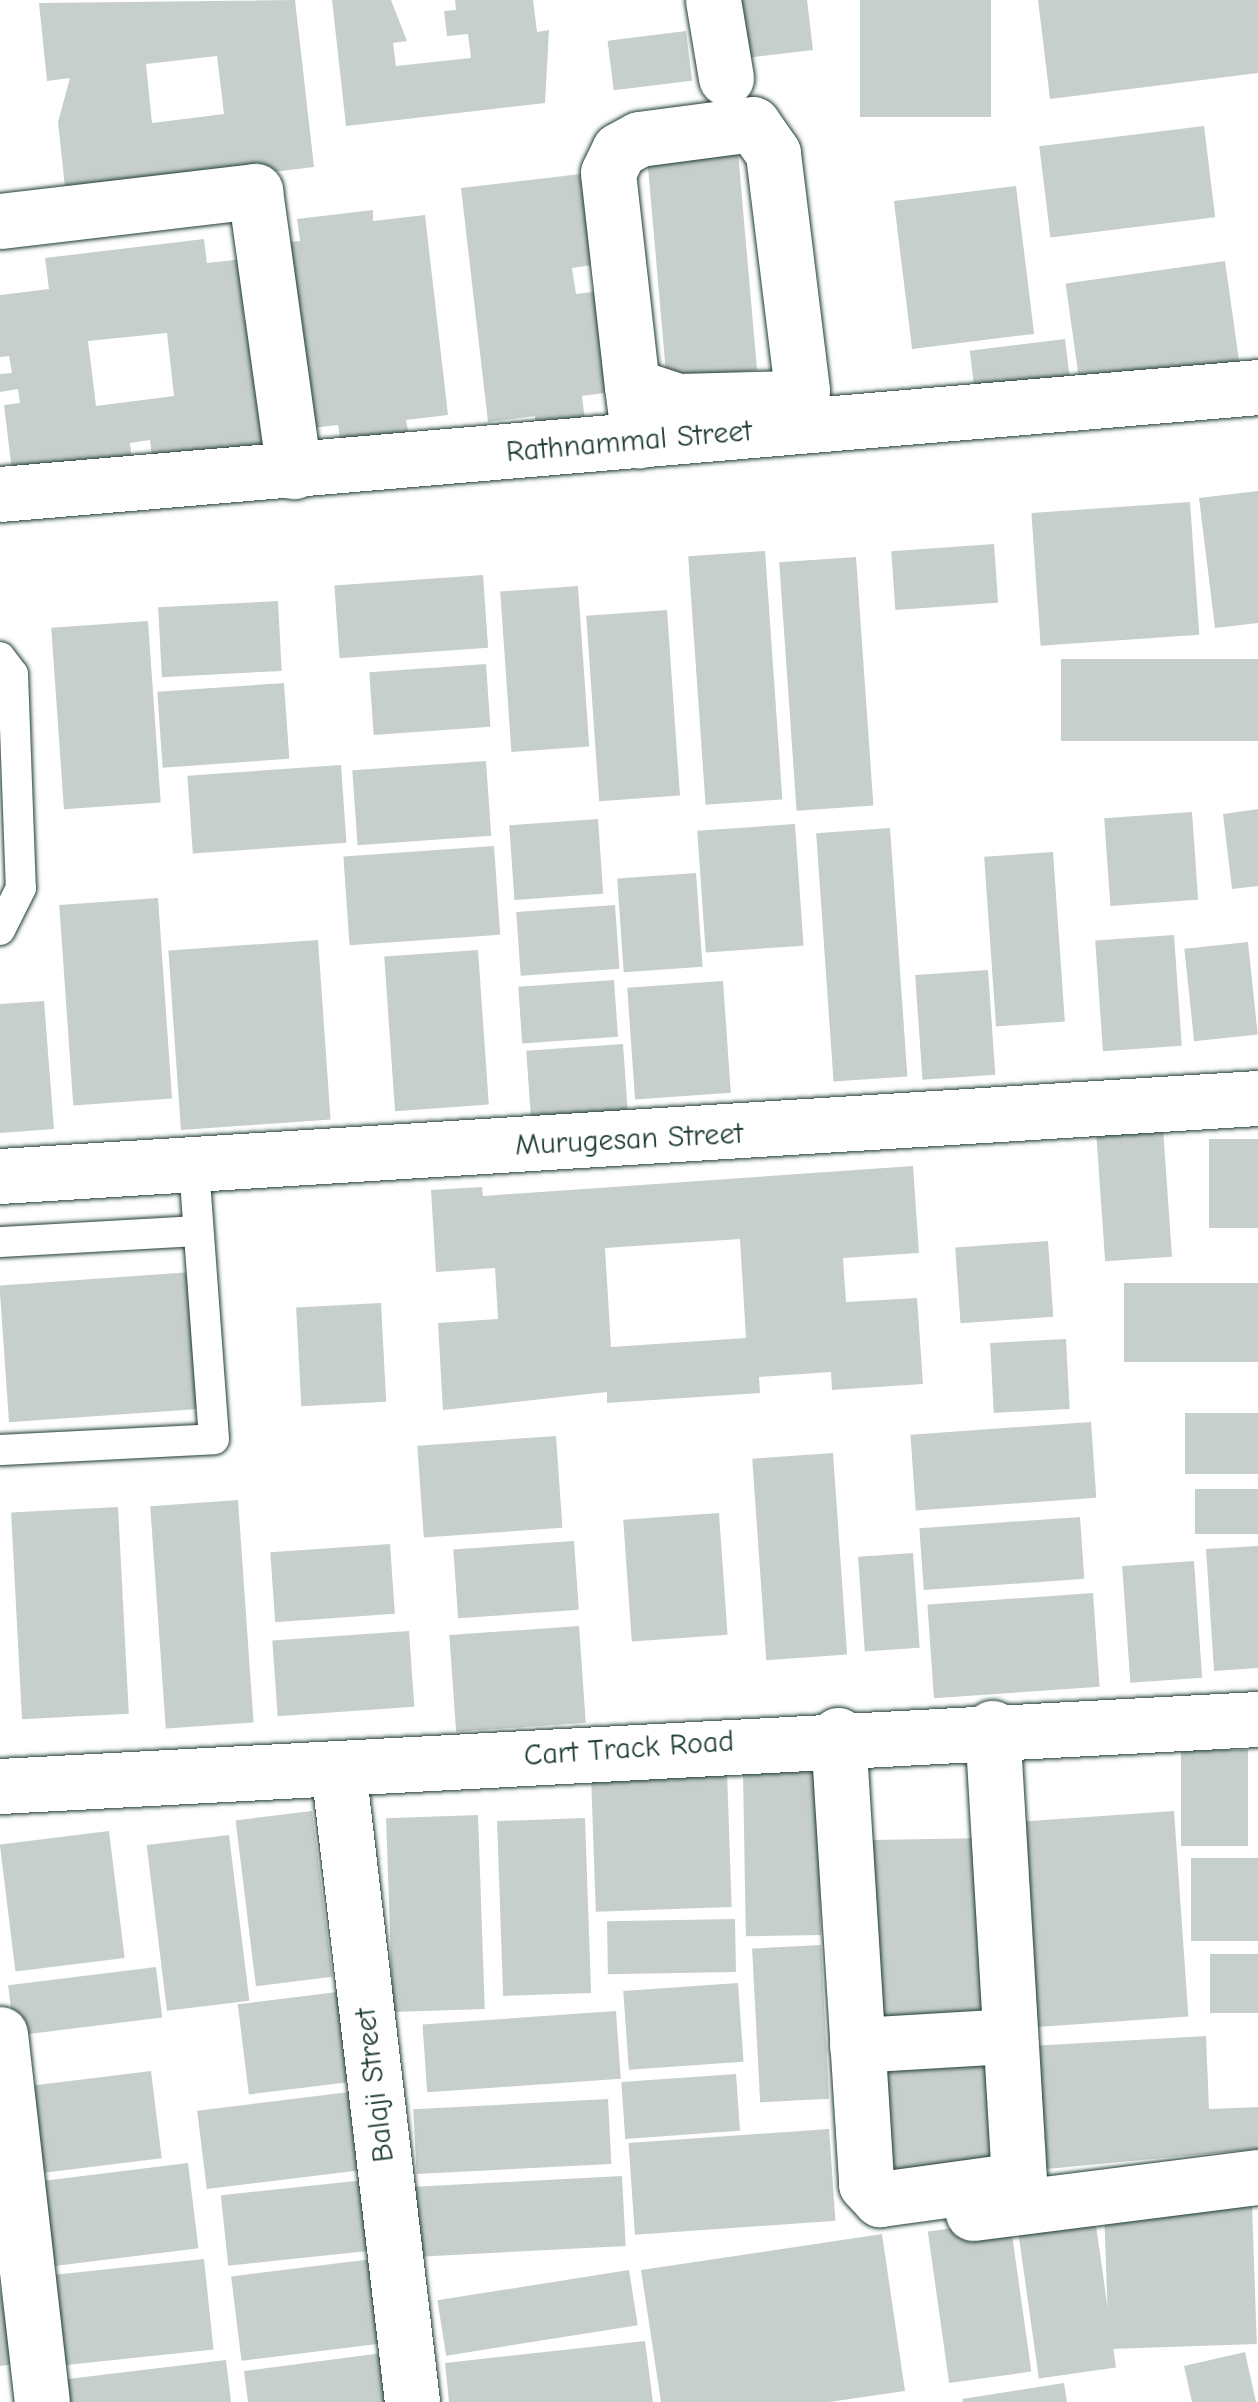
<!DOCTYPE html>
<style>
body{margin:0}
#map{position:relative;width:1258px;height:2402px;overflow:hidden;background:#fff;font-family:"Comic Neue",sans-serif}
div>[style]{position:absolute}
.building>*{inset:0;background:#c7cfcc;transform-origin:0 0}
.roads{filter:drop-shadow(0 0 2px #1f3d34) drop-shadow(0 0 2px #1f3d34)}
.lane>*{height:30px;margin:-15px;padding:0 15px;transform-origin:15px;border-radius:15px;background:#fff}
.street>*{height:55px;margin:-27.5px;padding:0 27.5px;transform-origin:27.5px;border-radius:27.5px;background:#fff}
.secondary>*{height:55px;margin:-27.5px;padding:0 27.5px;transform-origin:27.5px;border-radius:27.5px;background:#fff}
span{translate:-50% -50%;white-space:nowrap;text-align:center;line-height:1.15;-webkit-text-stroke:8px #fff;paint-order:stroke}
.street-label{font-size:30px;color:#1f3d34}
</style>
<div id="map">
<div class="building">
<i style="clip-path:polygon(evenodd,295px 0,314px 167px,66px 197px,58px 122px,70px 78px,47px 81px,39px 3px,295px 0,217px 56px,224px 114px,152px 123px,146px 64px,217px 56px)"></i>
<i style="clip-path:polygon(332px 0,391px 0,407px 41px,393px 43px,396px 66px,471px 58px,468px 34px,447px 36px,444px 11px,456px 10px,455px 0,533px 0,537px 32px,549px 30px,545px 103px,346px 126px)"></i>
<i style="clip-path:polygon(738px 0,807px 0,813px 50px,745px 58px)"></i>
<i style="left:860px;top:0;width:131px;height:117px"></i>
<i style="clip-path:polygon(1038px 0,1258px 0,1258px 73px,1050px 99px)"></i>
<i style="left:686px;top:31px;width:50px;height:79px;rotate:83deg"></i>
<i style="left:1204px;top:126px;width:92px;height:166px;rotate:83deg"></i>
<i style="left:738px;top:152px;width:219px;height:91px;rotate:85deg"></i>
<i style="clip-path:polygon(581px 174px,592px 265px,572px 268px,576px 294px,600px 291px,612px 392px,582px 396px,586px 429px,537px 434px,535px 416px,488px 422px,461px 188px)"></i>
<i style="left:1016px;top:186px;width:149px;height:123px;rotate:83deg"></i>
<i style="clip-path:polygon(373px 210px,373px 221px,425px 215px,448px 415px,406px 420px,409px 436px,341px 445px,338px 425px,294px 430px,272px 244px,300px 241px,297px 219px)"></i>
<i style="clip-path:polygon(evenodd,204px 239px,207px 263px,253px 258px,257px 293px,242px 296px,244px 320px,263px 318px,272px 452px,153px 466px,150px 440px,130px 443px,133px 466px,13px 480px,4px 405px,20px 403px,18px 389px,0 392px,0 374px,12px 373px,9px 356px,0 357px,0 295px,49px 289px,45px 258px,204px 239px,167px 333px,174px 396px,96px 406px,88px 341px,167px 333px)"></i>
<i style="left:1225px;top:261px;width:107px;height:161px;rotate:82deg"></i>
<i style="left:1065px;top:339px;width:48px;height:96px;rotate:83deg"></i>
<i style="clip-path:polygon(1258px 491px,1258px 623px,1215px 628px,1199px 498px)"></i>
<i style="left:1190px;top:502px;width:133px;height:159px;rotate:86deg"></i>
<i style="left:994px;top:544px;width:59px;height:103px;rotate:86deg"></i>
<i style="left:765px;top:551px;width:249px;height:77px;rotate:86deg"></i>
<i style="left:856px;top:557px;width:249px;height:77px;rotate:86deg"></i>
<i style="left:483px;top:575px;width:73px;height:149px;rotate:86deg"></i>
<i style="left:578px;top:586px;width:161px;height:78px;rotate:86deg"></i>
<i style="left:278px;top:601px;width:70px;height:120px;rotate:87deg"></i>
<i style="left:667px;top:610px;width:186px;height:81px;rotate:86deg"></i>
<i style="left:148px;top:621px;width:182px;height:97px;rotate:86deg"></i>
<i style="left:1258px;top:659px;width:82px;height:197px;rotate:90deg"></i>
<i style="left:486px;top:664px;width:63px;height:117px;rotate:86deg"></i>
<i style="left:284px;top:683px;width:76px;height:127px;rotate:86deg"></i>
<i style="left:486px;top:761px;width:75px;height:134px;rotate:86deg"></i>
<i style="left:341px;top:765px;width:78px;height:154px;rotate:86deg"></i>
<i style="clip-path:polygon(1258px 809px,1258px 886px,1232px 889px,1223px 814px)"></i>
<i style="left:1192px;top:812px;width:88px;height:88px;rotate:86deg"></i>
<i style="left:598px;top:819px;width:75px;height:89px;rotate:86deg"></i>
<i style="left:795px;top:824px;width:122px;height:98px;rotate:86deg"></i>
<i style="left:890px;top:828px;width:249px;height:74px;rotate:86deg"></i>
<i style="left:494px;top:846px;width:89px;height:151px;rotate:86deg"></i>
<i style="left:1053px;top:852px;width:170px;height:69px;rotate:86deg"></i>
<i style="left:696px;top:873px;width:94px;height:79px;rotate:86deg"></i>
<i style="left:158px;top:898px;width:201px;height:99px;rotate:86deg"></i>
<i style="left:615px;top:905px;width:64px;height:99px;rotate:86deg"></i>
<i style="left:1174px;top:935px;width:111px;height:79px;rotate:86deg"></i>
<i style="left:318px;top:940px;width:180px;height:150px;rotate:86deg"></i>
<i style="left:1248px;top:942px;width:93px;height:64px;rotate:84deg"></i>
<i style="left:478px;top:950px;width:155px;height:94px;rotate:86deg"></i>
<i style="left:988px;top:970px;width:105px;height:73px;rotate:86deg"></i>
<i style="left:614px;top:980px;width:57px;height:96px;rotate:86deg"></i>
<i style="left:723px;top:981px;width:112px;height:96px;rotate:86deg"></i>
<i style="clip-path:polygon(44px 1001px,54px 1129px,0 1133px,0 1004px)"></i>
<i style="left:623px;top:1044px;width:74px;height:97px;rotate:86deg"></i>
<i style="left:1163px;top:1128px;width:129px;height:67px;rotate:86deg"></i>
<i style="left:1258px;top:1139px;width:89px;height:49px;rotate:90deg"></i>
<i style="clip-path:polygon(evenodd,913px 1166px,919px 1253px,843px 1258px,846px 1302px,917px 1298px,923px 1384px,832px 1390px,831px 1372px,759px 1377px,760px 1393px,607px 1403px,607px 1392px,443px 1410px,438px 1323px,498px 1319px,495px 1268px,436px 1272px,431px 1190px,482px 1187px,483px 1196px,913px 1166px,740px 1239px,746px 1338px,611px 1347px,605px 1248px,740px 1239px)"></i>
<i style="left:1048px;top:1241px;width:76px;height:93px;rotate:86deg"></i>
<i style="left:192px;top:1272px;width:137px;height:193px;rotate:86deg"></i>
<i style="left:1258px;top:1283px;width:79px;height:134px;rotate:90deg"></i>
<i style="left:381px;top:1303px;width:99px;height:85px;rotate:87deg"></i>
<i style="left:1066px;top:1339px;width:70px;height:76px;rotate:87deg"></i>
<i style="left:1258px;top:1413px;width:61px;height:73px;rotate:90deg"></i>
<i style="left:1091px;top:1422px;width:76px;height:181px;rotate:86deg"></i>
<i style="left:556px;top:1436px;width:92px;height:139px;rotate:86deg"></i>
<i style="left:833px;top:1453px;width:202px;height:81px;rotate:86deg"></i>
<i style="left:1258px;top:1489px;width:45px;height:63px;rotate:90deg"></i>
<i style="left:238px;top:1500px;width:223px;height:88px;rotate:86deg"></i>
<i style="left:118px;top:1507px;width:207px;height:107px;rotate:87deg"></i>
<i style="left:719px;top:1513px;width:122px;height:96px;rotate:86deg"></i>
<i style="left:1080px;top:1517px;width:62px;height:161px;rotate:86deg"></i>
<i style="left:574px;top:1541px;width:69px;height:121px;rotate:86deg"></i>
<i style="left:390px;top:1544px;width:70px;height:120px;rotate:86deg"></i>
<i style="clip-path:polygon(1258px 1546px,1258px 1668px,1214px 1671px,1206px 1549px)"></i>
<i style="left:913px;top:1553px;width:95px;height:55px;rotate:86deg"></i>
<i style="left:1194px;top:1561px;width:117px;height:72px;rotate:86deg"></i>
<i style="left:1093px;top:1593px;width:94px;height:166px;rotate:86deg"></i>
<i style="left:579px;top:1626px;width:97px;height:130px;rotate:86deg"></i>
<i style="left:409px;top:1631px;width:76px;height:137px;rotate:86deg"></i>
<i style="left:1181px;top:1750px;width:67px;height:96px"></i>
<i style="left:818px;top:1771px;width:164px;height:75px;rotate:89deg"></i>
<i style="left:727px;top:1772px;width:135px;height:136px;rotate:88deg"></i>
<i style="left:312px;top:1811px;width:167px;height:77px;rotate:83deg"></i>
<i style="left:1174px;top:1811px;width:206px;height:155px;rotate:86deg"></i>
<i style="left:478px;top:1815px;width:194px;height:92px;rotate:88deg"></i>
<i style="left:585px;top:1818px;width:175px;height:88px;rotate:88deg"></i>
<i style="left:109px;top:1831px;width:128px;height:110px;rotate:83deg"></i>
<i style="left:229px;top:1835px;width:167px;height:83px;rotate:83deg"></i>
<i style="left:990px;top:1838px;width:191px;height:133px;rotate:89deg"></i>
<i style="left:1258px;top:1858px;width:83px;height:67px;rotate:90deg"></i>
<i style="left:735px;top:1919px;width:53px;height:128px;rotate:89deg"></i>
<i style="left:821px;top:1945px;width:154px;height:69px;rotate:87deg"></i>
<i style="left:1258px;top:1954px;width:59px;height:48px;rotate:90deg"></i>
<i style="left:156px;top:1967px;width:51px;height:149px;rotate:83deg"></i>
<i style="left:738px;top:1983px;width:79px;height:115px;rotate:86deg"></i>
<i style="left:337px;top:1992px;width:91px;height:100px;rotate:83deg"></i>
<i style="left:616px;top:2011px;width:68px;height:194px;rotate:86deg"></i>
<i style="clip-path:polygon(1206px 2036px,1209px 2109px,1258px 2107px,1258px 2149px,1036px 2170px,1030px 2046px)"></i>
<i style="left:998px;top:2042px;width:135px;height:128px;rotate:87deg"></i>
<i style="left:151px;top:2071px;width:88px;height:129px;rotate:83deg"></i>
<i style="left:736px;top:2074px;width:57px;height:115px;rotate:86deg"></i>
<i style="left:349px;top:2092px;width:79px;height:153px;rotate:83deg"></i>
<i style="left:608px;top:2099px;width:65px;height:195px;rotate:87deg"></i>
<i style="left:829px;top:2129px;width:92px;height:201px;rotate:86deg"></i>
<i style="left:188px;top:2163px;width:86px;height:153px;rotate:83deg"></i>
<i style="left:622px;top:2176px;width:70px;height:211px;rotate:87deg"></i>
<i style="left:365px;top:2180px;width:71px;height:145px;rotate:84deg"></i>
<i style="left:1252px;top:2205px;width:139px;height:148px;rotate:88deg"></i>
<i style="left:1010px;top:2220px;width:153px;height:83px;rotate:82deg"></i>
<i style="left:1096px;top:2225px;width:144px;height:78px;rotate:82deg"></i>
<i style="clip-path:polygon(882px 2234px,905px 2391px,829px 2402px,661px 2402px,641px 2270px)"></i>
<i style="left:381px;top:2258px;width:85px;height:151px;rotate:83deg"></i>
<i style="left:204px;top:2259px;width:91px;height:162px;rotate:84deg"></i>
<i style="left:629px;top:2270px;width:56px;height:194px;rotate:81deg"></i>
<i style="clip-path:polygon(0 2289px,13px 2364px,0 2366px)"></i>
<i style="clip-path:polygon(645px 2341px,653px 2402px,449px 2402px,445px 2363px)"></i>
<i style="clip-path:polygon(390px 2352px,396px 2402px,248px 2402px,244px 2371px)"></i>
<i style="clip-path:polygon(1245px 2352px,1256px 2402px,1192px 2402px,1184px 2366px)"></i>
<i style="clip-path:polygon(226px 2360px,231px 2402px,54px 2402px,51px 2381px)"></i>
<i style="clip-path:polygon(1064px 2383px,1067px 2402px,963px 2402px,962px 2399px)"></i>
</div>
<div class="roads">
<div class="lane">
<i style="left:0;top:657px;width:21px;rotate:53deg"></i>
<i style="left:13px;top:674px;width:214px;rotate:87.9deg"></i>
<i style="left:21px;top:888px;width:47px;rotate:116.6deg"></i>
<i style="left:0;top:1242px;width:196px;rotate:-3.2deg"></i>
<i style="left:0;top:1450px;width:214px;rotate:-2.9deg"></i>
<i style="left:214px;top:1439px;width:275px;rotate:-94.2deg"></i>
</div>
<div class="street">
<i style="left:713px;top:0;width:79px;rotate:80.5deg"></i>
<i style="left:0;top:221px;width:257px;rotate:-6.7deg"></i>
<i style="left:255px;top:191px;width:283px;rotate:82.1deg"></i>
<i style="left:632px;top:386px;width:48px;rotate:18.1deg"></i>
<i style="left:678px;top:401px;width:115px;rotate:-1.5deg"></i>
<i style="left:793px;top:398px;width:12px;rotate:-42deg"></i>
<i style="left:802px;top:390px;width:239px;rotate:-97deg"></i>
<i style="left:773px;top:153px;width:35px;rotate:-125deg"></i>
<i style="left:753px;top:124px;width:115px;rotate:172.5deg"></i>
<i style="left:639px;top:139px;width:23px;rotate:151deg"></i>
<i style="left:619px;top:150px;width:25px;rotate:116deg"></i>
<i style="left:608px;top:173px;width:214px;rotate:83.6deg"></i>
<i style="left:632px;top:386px;width:55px;rotate:82.7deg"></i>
<i style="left:0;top:1176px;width:1260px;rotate:-3.55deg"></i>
<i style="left:838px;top:1735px;width:450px;rotate:86.4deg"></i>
<i style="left:866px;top:2184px;width:21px;rotate:47deg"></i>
<i style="left:880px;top:2199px;width:140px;rotate:-7.8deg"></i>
<i style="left:1019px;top:2180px;width:453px;rotate:-93.4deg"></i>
<i style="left:338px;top:1768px;width:638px;rotate:83.34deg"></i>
<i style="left:0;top:2034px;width:370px;rotate:83.5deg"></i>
<i style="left:857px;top:2045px;width:152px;rotate:-3.4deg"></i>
<i style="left:973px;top:2213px;width:287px;rotate:-7.2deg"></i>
</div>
<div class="secondary">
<i style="left:0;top:494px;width:1263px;rotate:-4.86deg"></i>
<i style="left:0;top:1786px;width:1260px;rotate:-3.05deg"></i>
</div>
</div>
<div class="street-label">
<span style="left:629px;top:442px;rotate:-5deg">Rathnammal Street</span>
<span style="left:629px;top:1140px;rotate:-3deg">Murugesan Street</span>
<span style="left:629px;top:1749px;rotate:-4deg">Cart Track Road</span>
<span style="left:375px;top:2085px;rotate:-97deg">Balaji Street</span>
</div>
</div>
